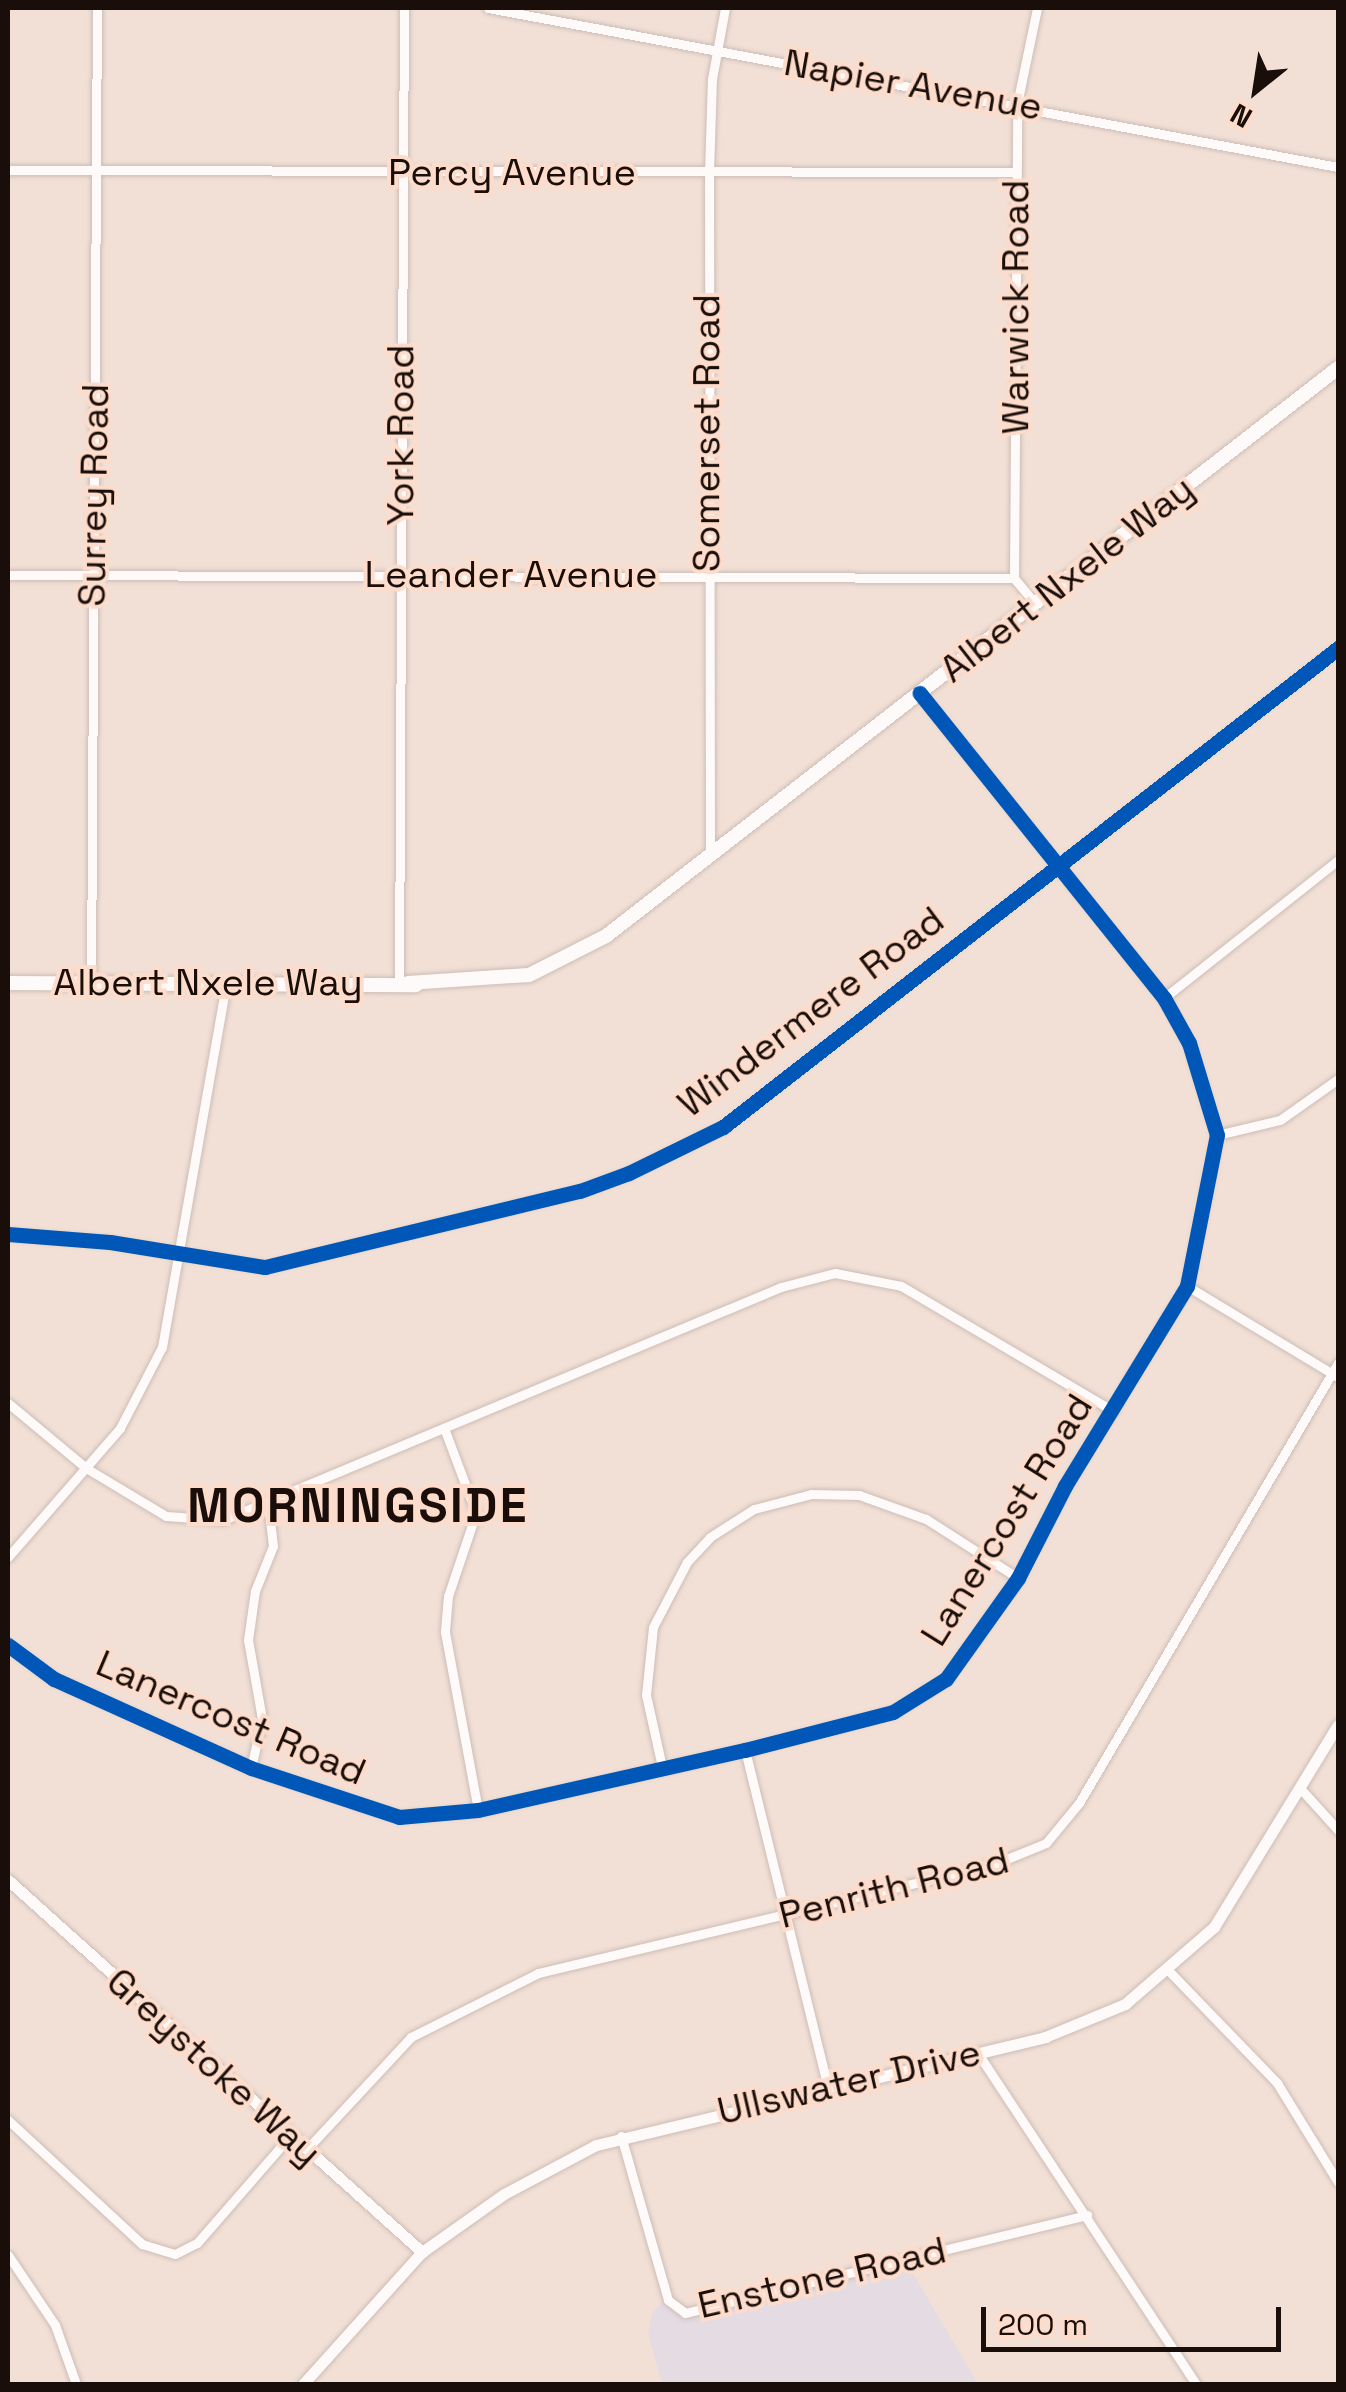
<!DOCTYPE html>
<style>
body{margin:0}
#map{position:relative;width:1346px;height:2392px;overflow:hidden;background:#f2e0d6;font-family:"Space Grotesk",sans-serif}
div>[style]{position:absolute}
.commercial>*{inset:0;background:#e4dbe3}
.roads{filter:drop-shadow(0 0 2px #ccbdb6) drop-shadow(0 0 2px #ccbdb6)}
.minor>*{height:9px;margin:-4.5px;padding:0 4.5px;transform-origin:4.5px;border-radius:4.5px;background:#fdfaf9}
.tertiary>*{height:11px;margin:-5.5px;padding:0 5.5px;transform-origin:5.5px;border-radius:5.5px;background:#fdfaf9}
.secondary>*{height:14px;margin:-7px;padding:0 7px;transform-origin:7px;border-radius:7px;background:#fdfaf9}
.cycleway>*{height:15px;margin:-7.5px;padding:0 7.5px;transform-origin:7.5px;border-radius:7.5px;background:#0057b8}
span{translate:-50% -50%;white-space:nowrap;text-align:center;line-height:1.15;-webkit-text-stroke:8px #fddccb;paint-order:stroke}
.street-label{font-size:38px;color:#190e09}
.district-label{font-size:48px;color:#190e09;font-weight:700;letter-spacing:2.5px}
.frame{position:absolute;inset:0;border:10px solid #190e09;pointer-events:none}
.north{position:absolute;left:1206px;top:40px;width:100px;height:100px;-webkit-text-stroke:8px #fddccb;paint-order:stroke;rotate:210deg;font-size:28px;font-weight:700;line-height:40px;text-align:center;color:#190e09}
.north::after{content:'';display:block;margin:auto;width:35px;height:45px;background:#190e09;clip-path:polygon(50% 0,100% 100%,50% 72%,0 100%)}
.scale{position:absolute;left:981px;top:2307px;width:300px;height:45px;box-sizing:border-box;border:5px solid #190e09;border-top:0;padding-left:12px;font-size:30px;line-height:35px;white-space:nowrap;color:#190e09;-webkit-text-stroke:8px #fddccb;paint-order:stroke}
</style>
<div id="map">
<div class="commercial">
<i style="clip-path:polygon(907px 2263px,978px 2384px,662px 2384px,648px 2333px,652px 2313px,664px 2301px,685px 2317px)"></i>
</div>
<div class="roads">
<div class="minor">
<i style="left:488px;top:8px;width:865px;rotate:10.6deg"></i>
<i style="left:8px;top:170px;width:1008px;rotate:0.11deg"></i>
<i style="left:8px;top:575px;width:1006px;rotate:0.17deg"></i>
<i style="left:1034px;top:602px;width:31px;rotate:-130deg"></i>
<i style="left:1014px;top:578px;width:474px;rotate:-89.6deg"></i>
<i style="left:1017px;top:104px;width:98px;rotate:-78.2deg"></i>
<i style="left:710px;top:856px;width:683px;rotate:-90.08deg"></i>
<i style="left:709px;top:173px;width:94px;rotate:-88.2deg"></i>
<i style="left:712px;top:79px;width:72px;rotate:-79.6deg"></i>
<i style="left:91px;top:983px;width:975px;rotate:-89.65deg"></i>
<i style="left:399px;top:983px;width:975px;rotate:-89.71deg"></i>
<i style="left:1164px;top:998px;width:222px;rotate:-38.4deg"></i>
<i style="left:1217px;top:1135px;width:65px;rotate:-13.4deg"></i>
<i style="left:1280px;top:1120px;width:71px;rotate:-35.3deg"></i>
<i style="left:8px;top:1234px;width:102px;rotate:4.5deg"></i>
<i style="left:110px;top:1242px;width:157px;rotate:9.2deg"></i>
<i style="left:265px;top:1267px;width:324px;rotate:-13.6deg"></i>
<i style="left:580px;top:1191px;width:52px;rotate:-20.2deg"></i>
<i style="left:629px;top:1173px;width:105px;rotate:-26.1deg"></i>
<i style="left:723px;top:1127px;width:780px;rotate:-37.91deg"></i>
<i style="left:1187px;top:1286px;width:176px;rotate:31.1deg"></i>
<i style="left:8px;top:1403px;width:102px;rotate:39.8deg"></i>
<i style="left:86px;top:1468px;width:93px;rotate:31deg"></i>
<i style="left:166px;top:1516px;width:57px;rotate:4deg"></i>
<i style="left:223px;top:1520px;width:605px;rotate:-22.66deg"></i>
<i style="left:781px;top:1287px;width:56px;rotate:-14.5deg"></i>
<i style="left:835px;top:1273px;width:67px;rotate:11.1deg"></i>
<i style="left:901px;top:1286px;width:246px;rotate:30.5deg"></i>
<i style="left:444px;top:1428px;width:91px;rotate:69.4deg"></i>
<i style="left:476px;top:1513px;width:88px;rotate:108.6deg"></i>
<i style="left:448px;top:1596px;width:36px;rotate:95deg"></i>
<i style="left:445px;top:1632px;width:181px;rotate:79.5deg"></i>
<i style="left:8px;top:1557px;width:171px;rotate:-49deg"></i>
<i style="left:120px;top:1428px;width:91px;rotate:-62.6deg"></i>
<i style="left:162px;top:1347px;width:369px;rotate:-80deg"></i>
<i style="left:8px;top:1645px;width:57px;rotate:36.5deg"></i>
<i style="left:54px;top:1679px;width:216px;rotate:24.3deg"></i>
<i style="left:251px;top:1768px;width:156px;rotate:18.3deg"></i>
<i style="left:399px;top:1817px;width:79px;rotate:-5.1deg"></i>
<i style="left:478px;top:1810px;width:274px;rotate:-12.7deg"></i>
<i style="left:745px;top:1750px;width:153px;rotate:-14.4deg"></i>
<i style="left:893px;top:1712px;width:62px;rotate:-31.9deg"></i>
<i style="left:946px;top:1679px;width:124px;rotate:-54.5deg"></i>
<i style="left:1018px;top:1578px;width:103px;rotate:-62.9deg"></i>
<i style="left:1065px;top:1486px;width:234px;rotate:-58.6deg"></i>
<i style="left:1187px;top:1286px;width:154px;rotate:-78.8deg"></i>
<i style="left:1217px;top:1135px;width:96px;rotate:-106.9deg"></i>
<i style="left:1189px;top:1043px;width:51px;rotate:-119.1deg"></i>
<i style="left:1164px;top:998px;width:391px;rotate:-128.7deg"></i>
<i style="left:745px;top:1750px;width:347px;rotate:76.2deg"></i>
<i style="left:662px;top:1767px;width:74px;rotate:-102.5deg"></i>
<i style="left:646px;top:1695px;width:68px;rotate:-84.1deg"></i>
<i style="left:653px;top:1627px;width:73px;rotate:-62.4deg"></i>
<i style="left:687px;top:1562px;width:34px;rotate:-47deg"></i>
<i style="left:710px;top:1537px;width:52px;rotate:-32.5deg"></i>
<i style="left:754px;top:1509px;width:59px;rotate:-14.7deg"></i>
<i style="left:811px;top:1494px;width:48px;rotate:1.2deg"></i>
<i style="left:859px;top:1495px;width:71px;rotate:19.7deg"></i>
<i style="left:926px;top:1519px;width:109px;rotate:32.7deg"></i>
<i style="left:251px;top:1768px;width:50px;rotate:-77.3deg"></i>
<i style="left:262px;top:1719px;width:80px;rotate:-100deg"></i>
<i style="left:248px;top:1640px;width:49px;rotate:-81.9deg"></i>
<i style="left:255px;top:1591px;width:48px;rotate:-68.2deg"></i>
<i style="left:273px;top:1546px;width:43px;rotate:-96.6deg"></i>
<i style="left:1300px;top:1788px;width:57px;rotate:47.9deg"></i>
<i style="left:1169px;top:1971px;width:156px;rotate:46deg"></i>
<i style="left:1277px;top:2083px;width:116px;rotate:58.4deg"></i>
<i style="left:977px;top:2052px;width:398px;rotate:56.6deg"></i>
<i style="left:8px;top:2120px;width:183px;rotate:42.8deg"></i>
<i style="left:142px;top:2244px;width:34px;rotate:17deg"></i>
<i style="left:175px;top:2254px;width:25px;rotate:-27deg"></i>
<i style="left:197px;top:2243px;width:142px;rotate:-49deg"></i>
<i style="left:621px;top:2136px;width:171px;rotate:74deg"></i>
<i style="left:668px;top:2300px;width:21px;rotate:37deg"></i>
<i style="left:685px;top:2313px;width:414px;rotate:-13.7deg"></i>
<i style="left:306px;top:2150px;width:154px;rotate:-47.1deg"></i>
<i style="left:411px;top:2037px;width:142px;rotate:-26.7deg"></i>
<i style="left:538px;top:1973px;width:467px;rotate:-13.4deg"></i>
<i style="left:992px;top:1865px;width:58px;rotate:-22.2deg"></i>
<i style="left:1046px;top:1843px;width:52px;rotate:-50.5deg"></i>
<i style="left:1079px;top:1803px;width:511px;rotate:-59.52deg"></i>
<i style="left:8px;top:2255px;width:84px;rotate:56.1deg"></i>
<i style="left:55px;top:2325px;width:63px;rotate:70.4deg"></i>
</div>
<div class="tertiary">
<i style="left:8px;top:1880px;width:557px;rotate:41.94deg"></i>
<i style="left:303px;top:2384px;width:178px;rotate:-48deg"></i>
<i style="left:422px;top:2252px;width:100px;rotate:-35.3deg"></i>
<i style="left:504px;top:2194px;width:104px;rotate:-28deg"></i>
<i style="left:596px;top:2145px;width:462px;rotate:-13.5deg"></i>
<i style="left:1045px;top:2037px;width:87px;rotate:-22.4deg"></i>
<i style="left:1125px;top:2004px;width:118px;rotate:-40.9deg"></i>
<i style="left:1214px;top:1927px;width:237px;rotate:-58.5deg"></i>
</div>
<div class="secondary">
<i style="left:8px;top:983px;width:408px;rotate:0.3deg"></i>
<i style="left:408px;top:983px;width:121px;rotate:-3.8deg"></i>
<i style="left:529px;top:975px;width:86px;rotate:-26.9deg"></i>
<i style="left:606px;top:936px;width:927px;rotate:-37.81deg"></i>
</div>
</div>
<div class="cycleway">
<i style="left:8px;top:1234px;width:102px;rotate:4.5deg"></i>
<i style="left:110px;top:1242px;width:157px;rotate:9.2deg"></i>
<i style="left:265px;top:1267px;width:324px;rotate:-13.6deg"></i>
<i style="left:580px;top:1191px;width:52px;rotate:-20.2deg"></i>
<i style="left:629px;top:1173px;width:105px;rotate:-26.1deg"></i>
<i style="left:723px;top:1127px;width:780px;rotate:-37.91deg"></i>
<i style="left:8px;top:1645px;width:57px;rotate:36.5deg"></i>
<i style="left:54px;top:1679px;width:216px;rotate:24.3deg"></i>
<i style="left:251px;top:1768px;width:156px;rotate:18.3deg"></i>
<i style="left:399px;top:1817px;width:79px;rotate:-5.1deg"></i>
<i style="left:478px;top:1810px;width:274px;rotate:-12.7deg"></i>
<i style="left:745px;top:1750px;width:153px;rotate:-14.4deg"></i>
<i style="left:893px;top:1712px;width:62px;rotate:-31.9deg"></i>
<i style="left:946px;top:1679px;width:124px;rotate:-54.5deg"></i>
<i style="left:1018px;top:1578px;width:103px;rotate:-62.9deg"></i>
<i style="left:1065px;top:1486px;width:234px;rotate:-58.6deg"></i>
<i style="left:1187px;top:1286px;width:154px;rotate:-78.8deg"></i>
<i style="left:1217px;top:1135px;width:96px;rotate:-106.9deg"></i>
<i style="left:1189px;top:1043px;width:51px;rotate:-119.1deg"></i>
<i style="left:1164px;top:998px;width:391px;rotate:-128.7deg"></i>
</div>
<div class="street-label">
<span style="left:913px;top:85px;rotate:10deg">Napier Avenue</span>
<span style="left:512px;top:173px">Percy Avenue</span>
<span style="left:1016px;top:307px;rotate:-90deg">Warwick Road</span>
<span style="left:707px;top:433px;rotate:-90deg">Somerset Road</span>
<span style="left:401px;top:435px;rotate:-90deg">York Road</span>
<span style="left:94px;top:495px;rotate:-89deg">Surrey Road</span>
<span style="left:511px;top:575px">Leander Avenue</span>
<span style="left:1067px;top:579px;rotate:-38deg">Albert Nxele Way</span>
<span style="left:208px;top:983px">Albert Nxele Way</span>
<span style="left:811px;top:1012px;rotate:-37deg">Windermere Road</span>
<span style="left:1007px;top:1520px;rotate:-58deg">Lanercost Road</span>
<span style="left:231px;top:1718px;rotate:23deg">Lanercost Road</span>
<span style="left:894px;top:1888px;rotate:-14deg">Penrith Road</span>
<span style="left:214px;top:2067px;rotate:42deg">Greystoke Way</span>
<span style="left:849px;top:2082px;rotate:-13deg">Ullswater Drive</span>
<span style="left:822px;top:2278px;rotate:-13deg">Enstone Road</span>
</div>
<div class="district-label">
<span style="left:358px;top:1506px">MORNINGSIDE</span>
</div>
<div class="frame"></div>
<div class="north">N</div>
<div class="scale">200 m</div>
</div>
